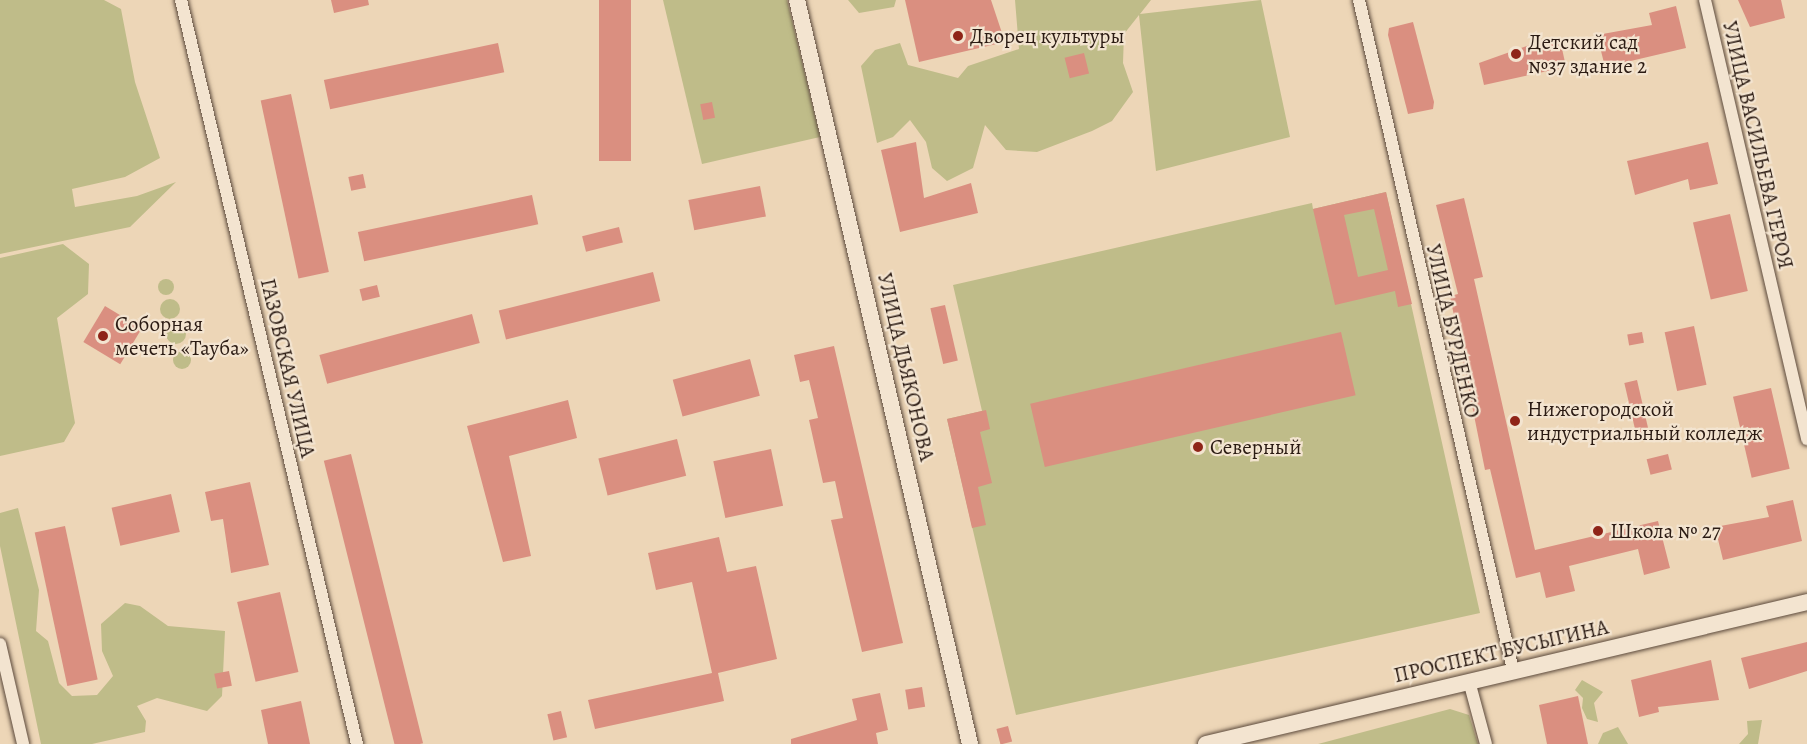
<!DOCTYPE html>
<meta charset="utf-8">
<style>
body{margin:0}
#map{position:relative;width:1807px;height:744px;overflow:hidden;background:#edd6b7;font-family:Alegreya,serif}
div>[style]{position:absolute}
.green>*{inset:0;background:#bfbc89}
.round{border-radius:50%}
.building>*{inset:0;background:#da8f80;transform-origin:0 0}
.roads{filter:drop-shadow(0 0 2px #5c4a3c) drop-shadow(0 0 2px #5c4a3c)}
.street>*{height:12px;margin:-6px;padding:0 6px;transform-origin:6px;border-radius:6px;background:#f3e4d0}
.secondary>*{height:16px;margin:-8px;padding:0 8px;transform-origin:8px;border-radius:8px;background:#f3e4d0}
.dots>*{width:16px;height:16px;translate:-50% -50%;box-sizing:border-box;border:3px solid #f3e4d0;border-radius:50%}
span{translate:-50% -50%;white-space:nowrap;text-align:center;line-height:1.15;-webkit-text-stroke:4.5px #f3e4d0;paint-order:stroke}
.poi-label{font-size:21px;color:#2b1b13}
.left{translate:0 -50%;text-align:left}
.street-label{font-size:21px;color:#2b1b13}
</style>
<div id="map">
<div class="green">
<i style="clip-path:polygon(0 0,104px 0,121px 9px,135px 82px,160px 158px,125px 177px,72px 189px,75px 207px,137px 196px,176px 182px,130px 227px,0 254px)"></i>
<i style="clip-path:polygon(663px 0,787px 0,820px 137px,702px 164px)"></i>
<i style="clip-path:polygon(848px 0,896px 0,894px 7px,859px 13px)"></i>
<i style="clip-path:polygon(1015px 0,1151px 0,1140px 14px,1261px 0,1290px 137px,1156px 171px,1139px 15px,1124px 34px,1123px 63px,1133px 92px,1112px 121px,1092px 131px,1037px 152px,1006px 150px,985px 125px,973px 168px,947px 181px,932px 168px,926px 142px,910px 120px,893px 137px,877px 143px,861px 66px,875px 50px,900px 43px,908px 65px,958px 78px,968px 66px,1019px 49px)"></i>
<i style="clip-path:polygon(1386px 192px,1480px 613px,1016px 715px,947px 419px,982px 411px,953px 285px,1312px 203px,1313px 209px)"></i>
<i style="clip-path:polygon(63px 244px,89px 264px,88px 294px,57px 318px,75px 423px,64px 442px,0 456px,0 258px)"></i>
<i class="round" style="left:158px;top:279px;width:16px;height:16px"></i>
<i class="round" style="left:160px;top:299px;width:20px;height:20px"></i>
<i class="round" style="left:166px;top:324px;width:20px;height:20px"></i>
<i class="round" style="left:173px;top:351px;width:18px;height:18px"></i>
<i style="clip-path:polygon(18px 508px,39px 590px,36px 631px,48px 641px,59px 683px,72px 696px,97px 695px,113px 676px,102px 651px,101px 624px,125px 603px,140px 606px,168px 626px,225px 631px,222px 696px,207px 711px,157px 698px,137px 706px,146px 721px,145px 732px,92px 744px,41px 744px,0 546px,0 513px)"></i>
<i style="clip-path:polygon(1582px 680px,1603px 692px,1594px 703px,1598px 722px,1587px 719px,1582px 708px,1583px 698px,1575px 690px)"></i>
<i style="clip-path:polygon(1450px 709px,1469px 715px,1478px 744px,1318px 744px)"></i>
<i style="clip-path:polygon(1762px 720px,1758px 744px,1739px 744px,1748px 734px,1747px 721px)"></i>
<i style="clip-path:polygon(1618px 727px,1628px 744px,1598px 744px,1603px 733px)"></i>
</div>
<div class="building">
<i style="clip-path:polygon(331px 0,368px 0,369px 5px,334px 13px)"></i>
<i style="left:599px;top:0;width:32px;height:161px"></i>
<i style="clip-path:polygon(905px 0,991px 0,1005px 42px,919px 62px)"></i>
<i style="clip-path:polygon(1738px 0,1781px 0,1785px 18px,1750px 27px)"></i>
<i style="clip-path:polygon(1676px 6px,1686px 48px,1605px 67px,1597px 35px,1652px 25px,1649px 13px)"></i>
<i style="clip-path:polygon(1413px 22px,1434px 102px,1433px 109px,1408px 114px,1388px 35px,1389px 28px)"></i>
<i style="left:498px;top:43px;width:30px;height:178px;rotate:78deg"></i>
<i style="clip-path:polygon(1535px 43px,1561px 44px,1566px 67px,1484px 85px,1479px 63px)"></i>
<i style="left:1084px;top:53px;width:21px;height:20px;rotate:76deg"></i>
<i style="left:291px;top:94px;width:182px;height:31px;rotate:78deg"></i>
<i style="left:712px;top:102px;width:16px;height:12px;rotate:79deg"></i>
<i style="clip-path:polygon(916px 142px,924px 198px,971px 183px,978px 213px,900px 232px,881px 150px)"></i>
<i style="clip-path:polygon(1708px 142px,1718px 184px,1690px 190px,1688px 179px,1635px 195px,1627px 161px)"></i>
<i style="left:363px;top:174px;width:14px;height:15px;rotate:78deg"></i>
<i style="left:760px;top:186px;width:31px;height:73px;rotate:79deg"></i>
<i style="clip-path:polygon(evenodd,1386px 192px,1412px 304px,1398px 307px,1395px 291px,1335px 305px,1313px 209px,1386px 192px,1374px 209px,1388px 270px,1358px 277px,1344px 215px,1374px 209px)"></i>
<i style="left:532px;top:195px;width:30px;height:178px;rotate:78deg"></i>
<i style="clip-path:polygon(1464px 198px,1483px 277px,1474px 279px,1535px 550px,1658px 521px,1670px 568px,1644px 575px,1638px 549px,1569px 566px,1575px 591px,1546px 598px,1540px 572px,1516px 578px,1490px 469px,1485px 470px,1450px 296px,1458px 294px,1436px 205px)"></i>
<i style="left:1730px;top:214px;width:79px;height:38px;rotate:77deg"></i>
<i style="left:619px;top:227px;width:16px;height:38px;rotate:76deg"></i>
<i style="left:653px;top:272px;width:30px;height:159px;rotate:76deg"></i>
<i style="left:377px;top:285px;width:12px;height:18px;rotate:76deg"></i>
<i style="left:945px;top:305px;width:57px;height:15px;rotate:77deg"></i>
<i style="left:105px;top:306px;width:43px;height:42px;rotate:31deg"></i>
<i style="left:472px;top:314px;width:30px;height:158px;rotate:75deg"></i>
<i style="left:1694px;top:326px;width:60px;height:30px;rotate:78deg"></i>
<i style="left:1341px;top:332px;width:65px;height:319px;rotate:77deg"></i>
<i style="left:1642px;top:332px;width:11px;height:15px;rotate:80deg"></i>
<i style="clip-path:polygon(834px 346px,903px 643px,862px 652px,831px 520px,843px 518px,835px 481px,823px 483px,809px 420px,818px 418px,809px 380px,800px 382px,794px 355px)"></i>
<i style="left:750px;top:359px;width:38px;height:80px;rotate:75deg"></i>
<i style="left:1637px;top:380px;width:53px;height:13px;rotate:77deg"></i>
<i style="left:1771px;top:388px;width:83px;height:39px;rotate:77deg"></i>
<i style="clip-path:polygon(568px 400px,577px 438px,509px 456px,531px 556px,503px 562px,467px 426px)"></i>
<i style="clip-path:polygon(986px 410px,990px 429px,980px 432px,992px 483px,978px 487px,986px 525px,972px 528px,947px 419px)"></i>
<i style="left:677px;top:439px;width:38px;height:81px;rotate:76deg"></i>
<i style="left:771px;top:449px;width:58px;height:59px;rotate:78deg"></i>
<i style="left:351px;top:454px;width:298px;height:28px;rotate:76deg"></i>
<i style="left:1668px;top:454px;width:16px;height:22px;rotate:76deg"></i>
<i style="clip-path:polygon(250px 482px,269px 565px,231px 573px,223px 519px,211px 521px,205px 492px)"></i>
<i style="left:171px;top:494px;width:39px;height:61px;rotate:77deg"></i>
<i style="clip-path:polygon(1793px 500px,1802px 541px,1723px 560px,1715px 527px,1769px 517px,1766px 506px)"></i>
<i style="left:65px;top:526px;width:157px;height:31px;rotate:78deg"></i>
<i style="clip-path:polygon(719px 537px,727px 572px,756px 566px,777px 659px,718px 673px,724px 701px,595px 729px,588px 700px,712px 673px,692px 582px,656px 590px,648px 553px)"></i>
<i style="left:280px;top:592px;width:82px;height:44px;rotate:77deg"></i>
<i style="clip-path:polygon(1807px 642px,1807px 671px,1749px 689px,1741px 658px)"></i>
<i style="clip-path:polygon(1711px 660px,1719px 700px,1658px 707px,1659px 712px,1639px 717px,1631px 680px)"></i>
<i style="left:229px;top:671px;width:15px;height:15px;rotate:79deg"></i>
<i style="left:922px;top:687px;width:20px;height:17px;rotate:81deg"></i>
<i style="clip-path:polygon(880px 693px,888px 730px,876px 733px,878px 744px,791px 744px,791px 739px,857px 720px,852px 699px)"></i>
<i style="clip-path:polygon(1578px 696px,1588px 744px,1547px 744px,1539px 705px)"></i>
<i style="clip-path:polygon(301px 701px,310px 744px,268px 744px,261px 710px)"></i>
<i style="left:561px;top:711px;width:27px;height:14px;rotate:77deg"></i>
<i style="left:1008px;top:726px;width:16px;height:12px;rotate:75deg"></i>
</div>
<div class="roads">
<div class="street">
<i style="left:181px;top:0;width:765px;rotate:76.69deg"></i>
<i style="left:1359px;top:0;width:687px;rotate:77.06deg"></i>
<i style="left:1705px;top:0;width:451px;rotate:76.9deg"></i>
<i style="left:0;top:644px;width:103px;rotate:77deg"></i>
<i style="left:1469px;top:681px;width:65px;rotate:74.9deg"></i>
</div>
<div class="secondary">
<i style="left:797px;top:0;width:764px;rotate:76.91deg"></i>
<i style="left:1206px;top:744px;width:618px;rotate:-13.29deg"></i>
</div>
</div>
<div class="dots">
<i style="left:958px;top:36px;background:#8f2418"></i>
<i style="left:1516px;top:54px;background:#8f2418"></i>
<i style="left:103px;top:336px;background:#8f2418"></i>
<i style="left:1515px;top:421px;background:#8f2418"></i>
<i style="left:1198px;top:447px;background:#8f2418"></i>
<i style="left:1598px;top:531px;background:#8f2418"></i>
</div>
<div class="poi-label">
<span class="left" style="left:970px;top:36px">Дворец культуры</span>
<span class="left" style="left:1528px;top:54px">Детский сад<br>№37 здание 2</span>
<span class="left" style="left:115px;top:336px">Соборная<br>мечеть «Тауба»</span>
<span class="left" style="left:1527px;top:421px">Нижегородской<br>индустриальный колледж</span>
<span class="left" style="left:1210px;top:447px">Северный</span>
<span class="left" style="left:1610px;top:531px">Школа № 27</span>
</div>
<div class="street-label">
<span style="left:1758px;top:145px;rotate:77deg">УЛИЦА ВАСИЛЬЕВА ГЕРОЯ</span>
<span style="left:1453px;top:331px;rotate:77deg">УЛИЦА БУРДЕНКО</span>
<span style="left:906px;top:367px;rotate:77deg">УЛИЦА ДЬЯКОНОВА</span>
<span style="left:288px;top:368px;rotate:77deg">ГАЗОВСКАЯ УЛИЦА</span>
<span style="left:1501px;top:651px;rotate:-13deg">ПРОСПЕКТ БУСЫГИНА</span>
</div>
</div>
